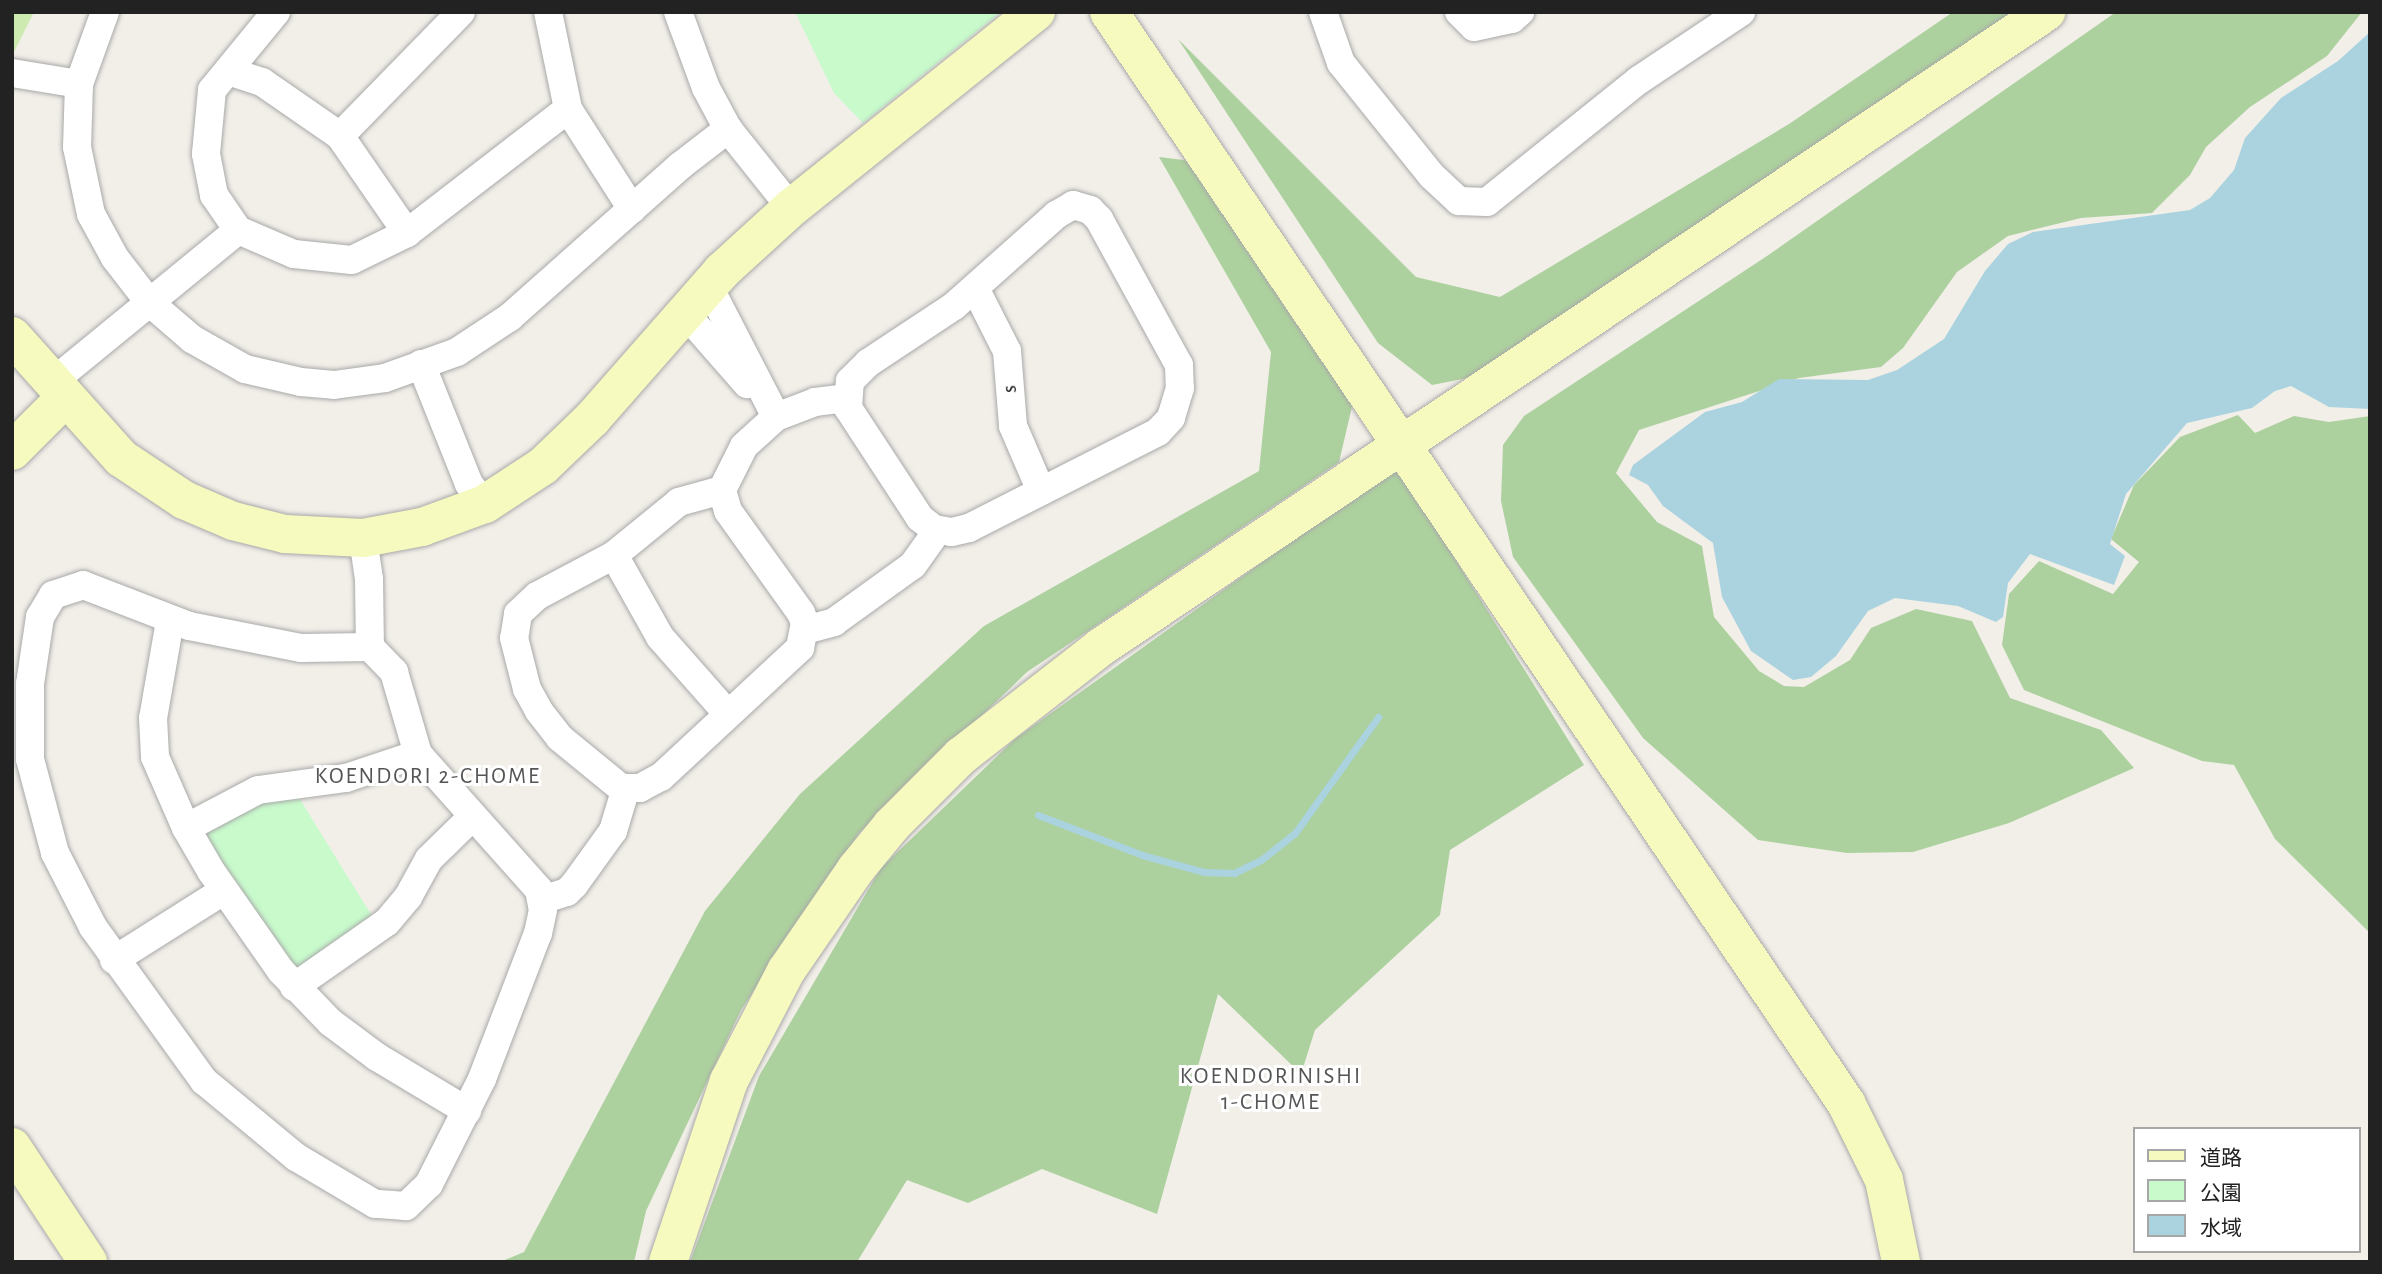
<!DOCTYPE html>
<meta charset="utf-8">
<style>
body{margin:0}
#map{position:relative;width:2382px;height:1274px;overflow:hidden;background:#f2efe9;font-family:"Alegreya Sans","Noto Sans JP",sans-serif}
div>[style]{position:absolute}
.grass>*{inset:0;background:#cdebb0}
.forest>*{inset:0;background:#add19e}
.park>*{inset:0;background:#c8facc}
.water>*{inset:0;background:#aad3df}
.stream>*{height:7px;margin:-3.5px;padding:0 3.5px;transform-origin:3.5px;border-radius:3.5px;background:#aad3df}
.roads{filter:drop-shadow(0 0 2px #a9a9a9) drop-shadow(0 0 2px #a9a9a9)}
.street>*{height:28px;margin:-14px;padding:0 14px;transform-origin:14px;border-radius:14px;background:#fff}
.secondary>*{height:38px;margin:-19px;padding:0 19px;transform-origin:19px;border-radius:19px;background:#f7fabf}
span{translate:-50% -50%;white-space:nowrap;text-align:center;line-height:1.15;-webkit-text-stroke:6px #fff;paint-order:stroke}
.street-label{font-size:21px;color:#222}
.neighbourhood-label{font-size:23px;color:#555;letter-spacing:2px}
.frame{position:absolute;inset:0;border:14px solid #222;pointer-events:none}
.legend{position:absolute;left:2133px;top:1127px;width:228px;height:126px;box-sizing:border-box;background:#fff;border:2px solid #a7a7a7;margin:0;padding:9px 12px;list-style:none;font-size:21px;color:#222}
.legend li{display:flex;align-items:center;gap:14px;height:35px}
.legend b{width:35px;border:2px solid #a7a7a7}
</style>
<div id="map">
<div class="grass">
<i style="clip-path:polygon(12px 12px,34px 12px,12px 56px)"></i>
</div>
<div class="forest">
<i style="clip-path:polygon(1953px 12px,2023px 12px,1483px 375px,1432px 385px,1378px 343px,1178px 39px,1416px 277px,1500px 297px,1789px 124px)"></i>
<i style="clip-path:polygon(2116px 12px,2362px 12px,2327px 56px,2250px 107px,2206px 147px,2190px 175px,2152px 213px,2081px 218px,2008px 236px,1957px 272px,1903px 348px,1881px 367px,1799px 378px,1639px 430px,1616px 473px,1657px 522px,1702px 546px,1714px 617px,1759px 671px,1784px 686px,1804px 687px,1850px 660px,1871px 628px,1916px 609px,1972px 621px,2010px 698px,2101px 730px,2134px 768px,2009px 823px,1913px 852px,1847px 853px,1758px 840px,1643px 738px,1513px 557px,1501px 501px,1503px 445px,1524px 416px,1767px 256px)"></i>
<i style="clip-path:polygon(1159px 157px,1192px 161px,1355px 394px,1339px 462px,1027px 672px,859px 833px,741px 1010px,646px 1211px,634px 1262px,500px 1262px,524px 1252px,705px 911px,800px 794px,984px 626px,1259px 471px,1271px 352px)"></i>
<i style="clip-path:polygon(2238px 415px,2255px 433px,2294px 416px,2329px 422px,2370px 416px,2370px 933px,2275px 839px,2234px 765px,2202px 761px,2024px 690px,2002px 645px,2009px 594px,2039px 561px,2113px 594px,2139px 562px,2111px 539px,2134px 485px,2180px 437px)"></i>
<i style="clip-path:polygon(1397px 466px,1584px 765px,1450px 850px,1440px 915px,1315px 1030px,1301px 1074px,1218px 994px,1157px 1214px,1042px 1169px,968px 1203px,907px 1180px,857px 1262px,690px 1262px,759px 1076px,881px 868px,1015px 739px)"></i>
</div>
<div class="park">
<i style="clip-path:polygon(795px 12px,1001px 12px,863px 123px,834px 93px)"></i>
<i style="clip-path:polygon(296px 793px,372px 916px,295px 979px,195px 829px,250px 801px)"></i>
</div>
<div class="water">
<i style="clip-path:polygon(2370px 32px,2370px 409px,2329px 407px,2291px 386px,2275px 391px,2252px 408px,2187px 423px,2126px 494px,2110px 544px,2125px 556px,2114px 585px,2030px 554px,2008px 583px,2003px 617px,1996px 622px,1958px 606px,1895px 598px,1868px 611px,1836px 656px,1811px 677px,1793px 680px,1751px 651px,1722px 597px,1713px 543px,1663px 506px,1648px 485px,1629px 475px,1633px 465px,1705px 412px,1742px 402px,1779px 379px,1868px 380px,1897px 370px,1944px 339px,1985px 271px,2008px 244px,2033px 232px,2190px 210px,2210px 198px,2234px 170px,2245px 138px,2281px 98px,2338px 61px)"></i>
</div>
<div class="stream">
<i style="left:1038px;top:815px;width:111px;rotate:21deg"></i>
<i style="left:1142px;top:855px;width:64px;rotate:15.3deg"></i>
<i style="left:1204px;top:872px;width:30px;rotate:2deg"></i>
<i style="left:1234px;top:873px;width:30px;rotate:-26deg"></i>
<i style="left:1261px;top:860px;width:43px;rotate:-38.5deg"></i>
<i style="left:1295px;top:833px;width:143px;rotate:-54.4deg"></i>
</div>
<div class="roads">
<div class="street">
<i style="left:105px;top:12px;width:77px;rotate:109.9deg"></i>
<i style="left:79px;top:84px;width:63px;rotate:91.8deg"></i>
<i style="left:77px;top:147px;width:68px;rotate:78.2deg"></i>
<i style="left:91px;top:214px;width:50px;rotate:61.4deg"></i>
<i style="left:115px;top:258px;width:56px;rotate:52.3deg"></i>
<i style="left:149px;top:302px;width:57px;rotate:40.7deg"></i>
<i style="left:192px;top:339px;width:61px;rotate:29.5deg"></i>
<i style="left:245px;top:369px;width:57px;rotate:13.1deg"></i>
<i style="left:301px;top:382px;width:33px;rotate:5deg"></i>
<i style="left:334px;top:385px;width:51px;rotate:-7.8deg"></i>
<i style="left:385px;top:378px;width:77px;rotate:-19.9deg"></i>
<i style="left:457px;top:352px;width:64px;rotate:-33.4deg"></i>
<i style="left:510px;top:317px;width:227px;rotate:-41.6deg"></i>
<i style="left:680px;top:166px;width:61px;rotate:-37.6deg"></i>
<i style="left:276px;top:12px;width:101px;rotate:129.4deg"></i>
<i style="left:212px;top:90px;width:64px;rotate:95.4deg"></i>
<i style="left:206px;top:154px;width:42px;rotate:79deg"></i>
<i style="left:214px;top:195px;width:42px;rotate:55.6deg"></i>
<i style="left:238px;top:230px;width:61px;rotate:23.2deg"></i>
<i style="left:294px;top:254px;width:58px;rotate:5.9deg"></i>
<i style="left:352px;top:260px;width:61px;rotate:-26.1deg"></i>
<i style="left:407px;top:233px;width:203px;rotate:-37.6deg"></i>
<i style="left:548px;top:12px;width:99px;rotate:78.3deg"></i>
<i style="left:568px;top:109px;width:119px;rotate:57.4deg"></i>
<i style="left:678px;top:12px;width:81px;rotate:69.8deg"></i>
<i style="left:706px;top:88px;width:47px;rotate:61.8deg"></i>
<i style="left:728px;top:129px;width:101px;rotate:51.4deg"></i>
<i style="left:1323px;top:12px;width:54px;rotate:70.6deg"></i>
<i style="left:1341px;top:63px;width:145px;rotate:51.2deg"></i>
<i style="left:1432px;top:176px;width:37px;rotate:43deg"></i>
<i style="left:1459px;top:201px;width:28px;rotate:2deg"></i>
<i style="left:1487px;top:202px;width:195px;rotate:-38.8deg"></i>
<i style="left:1639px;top:80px;width:123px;rotate:-33.7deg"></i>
<i style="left:1459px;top:12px;width:21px;rotate:45deg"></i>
<i style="left:1474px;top:27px;width:39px;rotate:-12deg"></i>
<i style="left:1512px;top:19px;width:11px;rotate:-41deg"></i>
<i style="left:228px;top:71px;width:36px;rotate:18deg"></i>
<i style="left:262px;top:82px;width:95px;rotate:34.7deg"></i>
<i style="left:340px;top:136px;width:118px;rotate:55.4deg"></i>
<i style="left:12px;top:73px;width:68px;rotate:9.3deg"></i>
<i style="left:340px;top:136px;width:173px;rotate:-45.7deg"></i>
<i style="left:1073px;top:205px;width:18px;rotate:16deg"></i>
<i style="left:1090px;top:210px;width:13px;rotate:45deg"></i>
<i style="left:1099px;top:219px;width:166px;rotate:61.3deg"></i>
<i style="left:1179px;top:365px;width:23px;rotate:88deg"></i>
<i style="left:1180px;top:388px;width:31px;rotate:107deg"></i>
<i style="left:1171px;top:418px;width:19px;rotate:133deg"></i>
<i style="left:1158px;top:432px;width:212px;rotate:153.1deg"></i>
<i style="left:969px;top:528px;width:18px;rotate:167deg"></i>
<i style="left:951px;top:532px;width:17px;rotate:-170deg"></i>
<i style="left:934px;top:529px;width:18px;rotate:-142deg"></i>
<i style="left:920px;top:518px;width:131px;rotate:-123.2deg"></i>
<i style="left:848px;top:408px;width:27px;rotate:-86deg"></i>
<i style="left:850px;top:381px;width:25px;rotate:-45deg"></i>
<i style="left:868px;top:363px;width:103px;rotate:-33.5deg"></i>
<i style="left:954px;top:306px;width:137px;rotate:-41.7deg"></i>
<i style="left:1056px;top:215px;width:20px;rotate:-30deg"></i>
<i style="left:708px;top:285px;width:148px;rotate:62.7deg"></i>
<i style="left:975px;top:288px;width:71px;rotate:63.1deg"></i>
<i style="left:1007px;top:351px;width:75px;rotate:85.4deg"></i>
<i style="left:1013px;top:426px;width:71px;rotate:66.7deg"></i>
<i style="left:684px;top:312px;width:96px;rotate:48.8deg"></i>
<i style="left:421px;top:364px;width:129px;rotate:68.2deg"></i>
<i style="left:469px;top:484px;width:26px;rotate:51deg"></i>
<i style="left:50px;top:384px;width:243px;rotate:-39.3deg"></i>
<i style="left:722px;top:490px;width:45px;rotate:164.4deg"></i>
<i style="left:679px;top:502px;width:84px;rotate:140.8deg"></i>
<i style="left:614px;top:555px;width:87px;rotate:152deg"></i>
<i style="left:537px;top:596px;width:26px;rotate:137deg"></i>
<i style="left:518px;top:614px;width:24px;rotate:99deg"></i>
<i style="left:514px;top:638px;width:53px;rotate:75.7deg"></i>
<i style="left:527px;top:689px;width:25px;rotate:61deg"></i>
<i style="left:539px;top:711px;width:34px;rotate:52deg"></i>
<i style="left:560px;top:738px;width:79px;rotate:39.3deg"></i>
<i style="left:621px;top:788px;width:19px"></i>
<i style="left:640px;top:788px;width:24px;rotate:-28deg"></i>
<i style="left:661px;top:777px;width:190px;rotate:-42.9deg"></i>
<i style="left:800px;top:648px;width:25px;rotate:-79deg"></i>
<i style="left:805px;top:623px;width:11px;rotate:-112deg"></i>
<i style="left:801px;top:613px;width:125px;rotate:-125.6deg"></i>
<i style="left:728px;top:511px;width:22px;rotate:-106deg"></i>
<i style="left:722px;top:490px;width:49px;rotate:-63.4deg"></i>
<i style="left:744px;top:446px;width:43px;rotate:-42.2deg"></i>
<i style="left:776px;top:417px;width:42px;rotate:-21deg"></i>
<i style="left:815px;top:402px;width:31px;rotate:-7deg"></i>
<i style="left:363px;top:538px;width:41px;rotate:81.7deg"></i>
<i style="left:369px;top:579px;width:68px;rotate:89.2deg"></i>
<i style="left:614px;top:555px;width:94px;rotate:60.7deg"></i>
<i style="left:660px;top:637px;width:101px;rotate:48.6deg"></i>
<i style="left:170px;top:621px;width:98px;rotate:99.9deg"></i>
<i style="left:153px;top:718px;width:39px;rotate:87deg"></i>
<i style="left:155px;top:757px;width:77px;rotate:66.4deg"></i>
<i style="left:186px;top:828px;width:50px;rotate:59.8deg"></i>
<i style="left:211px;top:871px;width:122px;rotate:55deg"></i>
<i style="left:281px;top:971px;width:71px;rotate:46.1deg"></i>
<i style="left:330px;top:1022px;width:59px;rotate:36.7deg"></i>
<i style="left:377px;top:1057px;width:105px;rotate:31deg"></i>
<i style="left:805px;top:630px;width:30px;rotate:-15deg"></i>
<i style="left:834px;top:622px;width:97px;rotate:-35.8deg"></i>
<i style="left:913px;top:565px;width:43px;rotate:-54.5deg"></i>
<i style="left:186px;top:828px;width:81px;rotate:-27.8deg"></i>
<i style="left:258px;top:790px;width:89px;rotate:-7.8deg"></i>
<i style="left:346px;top:778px;width:76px;rotate:-18.4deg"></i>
<i style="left:418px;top:754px;width:182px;rotate:48.3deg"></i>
<i style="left:539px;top:890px;width:20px;rotate:79deg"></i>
<i style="left:543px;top:910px;width:24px;rotate:102deg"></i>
<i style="left:538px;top:933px;width:156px;rotate:111deg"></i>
<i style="left:482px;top:1079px;width:118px;rotate:116.8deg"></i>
<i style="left:429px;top:1184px;width:32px;rotate:136deg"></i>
<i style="left:406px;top:1206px;width:31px;rotate:-176deg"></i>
<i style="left:375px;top:1204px;width:92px;rotate:-149.3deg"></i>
<i style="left:296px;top:1157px;width:119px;rotate:-140.4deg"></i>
<i style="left:204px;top:1081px;width:190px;rotate:-125.8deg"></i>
<i style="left:93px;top:927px;width:83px;rotate:-117.2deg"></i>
<i style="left:55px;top:853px;width:97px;rotate:-104.9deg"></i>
<i style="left:30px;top:759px;width:75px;rotate:-90deg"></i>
<i style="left:30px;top:684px;width:68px;rotate:-81.5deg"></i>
<i style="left:40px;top:617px;width:26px;rotate:-59deg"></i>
<i style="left:53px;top:595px;width:32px;rotate:-18deg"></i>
<i style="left:83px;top:585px;width:114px;rotate:21.1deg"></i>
<i style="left:189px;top:626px;width:114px;rotate:11.1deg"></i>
<i style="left:301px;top:648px;width:69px;rotate:-0.8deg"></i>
<i style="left:370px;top:647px;width:35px;rotate:46deg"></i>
<i style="left:394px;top:672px;width:85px;rotate:73.7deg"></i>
<i style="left:542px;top:900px;width:26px;rotate:-18deg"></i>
<i style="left:567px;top:892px;width:10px;rotate:-45deg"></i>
<i style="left:574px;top:885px;width:67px;rotate:-54.2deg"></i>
<i style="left:613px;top:831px;width:45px;rotate:-73.2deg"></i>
<i style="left:114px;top:960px;width:129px;rotate:-32.3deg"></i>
<i style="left:294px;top:987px;width:113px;rotate:-35deg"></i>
<i style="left:387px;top:922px;width:33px;rotate:-50deg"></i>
<i style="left:408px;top:897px;width:43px;rotate:-61.1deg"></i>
<i style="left:429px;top:859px;width:59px;rotate:-44.3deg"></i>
</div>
<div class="secondary">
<i style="left:1109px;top:12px;width:1317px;rotate:55.96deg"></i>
<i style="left:1846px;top:1103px;width:86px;rotate:63.7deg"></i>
<i style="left:1884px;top:1180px;width:84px;rotate:78.3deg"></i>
<i style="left:12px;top:336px;width:164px;rotate:48.2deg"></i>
<i style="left:121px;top:458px;width:76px;rotate:33.7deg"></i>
<i style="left:184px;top:500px;width:53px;rotate:23.2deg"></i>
<i style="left:233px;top:521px;width:54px;rotate:14deg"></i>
<i style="left:285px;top:534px;width:78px;rotate:2.9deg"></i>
<i style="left:363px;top:538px;width:60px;rotate:-10.6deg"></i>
<i style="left:422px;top:527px;width:67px;rotate:-20.1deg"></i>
<i style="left:485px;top:504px;width:69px;rotate:-33.2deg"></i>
<i style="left:543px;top:466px;width:68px;rotate:-43.8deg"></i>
<i style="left:592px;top:419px;width:197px;rotate:-48.7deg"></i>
<i style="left:722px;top:271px;width:93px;rotate:-42.4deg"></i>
<i style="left:791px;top:208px;width:314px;rotate:-38.7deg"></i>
<i style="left:12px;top:451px;width:74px;rotate:-45deg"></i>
<i style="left:12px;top:1147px;width:138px;rotate:56.5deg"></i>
<i style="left:668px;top:1262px;width:191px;rotate:-71.4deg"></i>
<i style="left:729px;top:1081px;width:124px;rotate:-62.6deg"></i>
<i style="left:786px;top:971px;width:124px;rotate:-55.5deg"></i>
<i style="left:856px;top:869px;width:57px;rotate:-50.7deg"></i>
<i style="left:892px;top:825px;width:98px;rotate:-45deg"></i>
<i style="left:961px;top:756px;width:177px;rotate:-37.9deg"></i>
<i style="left:1101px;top:647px;width:1139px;rotate:-33.9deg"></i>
</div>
</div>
<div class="street-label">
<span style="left:1010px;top:389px;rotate:-93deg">s</span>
</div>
<div class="neighbourhood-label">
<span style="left:428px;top:777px">KOENDORI 2-CHOME</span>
<span style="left:1271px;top:1090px">KOENDORINISHI<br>1-CHOME</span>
</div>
<div class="frame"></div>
<ul class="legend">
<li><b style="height:9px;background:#f7fabf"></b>道路</li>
<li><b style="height:19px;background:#c8facc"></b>公園</li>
<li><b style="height:19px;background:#aad3df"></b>水域</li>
</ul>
</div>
